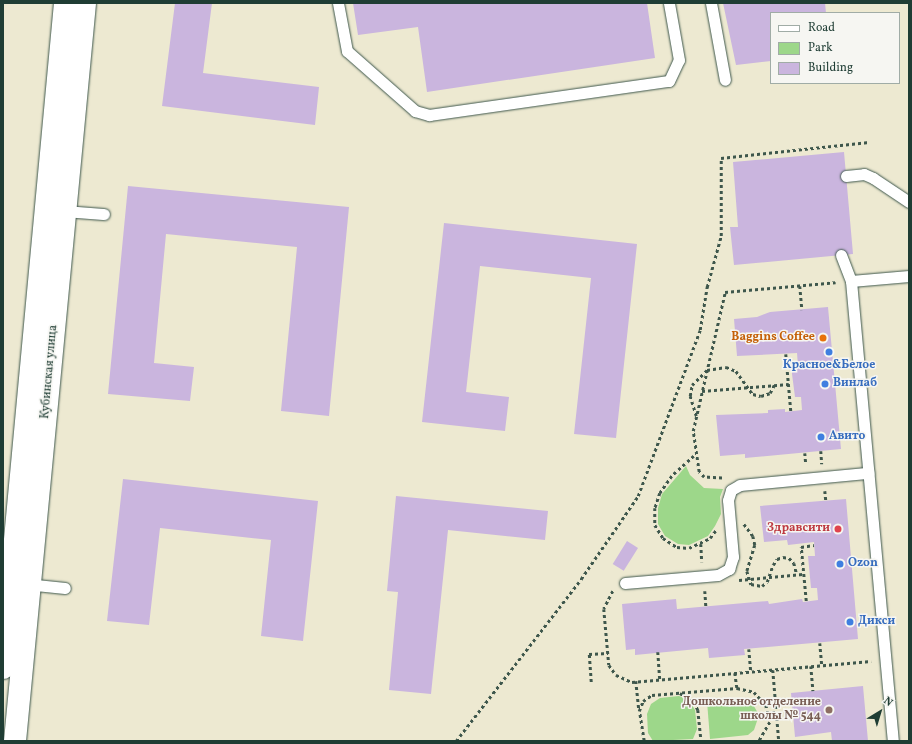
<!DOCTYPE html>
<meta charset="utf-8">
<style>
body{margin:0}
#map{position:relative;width:912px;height:744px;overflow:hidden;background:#ede9d1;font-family:Vollkorn,serif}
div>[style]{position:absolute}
.green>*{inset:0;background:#9dd78a}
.building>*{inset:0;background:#cab5de;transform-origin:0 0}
.path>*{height:2.5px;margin-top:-1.25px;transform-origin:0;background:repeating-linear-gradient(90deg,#3e574c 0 3px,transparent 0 6px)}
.roads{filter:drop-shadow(0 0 1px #3e574c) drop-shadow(0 0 1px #3e574c)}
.service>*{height:11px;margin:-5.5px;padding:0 5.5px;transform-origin:5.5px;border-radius:5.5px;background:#fff}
.secondary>*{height:22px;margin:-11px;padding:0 11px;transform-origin:11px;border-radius:11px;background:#fff}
.dots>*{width:11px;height:11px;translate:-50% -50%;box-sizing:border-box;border:2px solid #f6f6f2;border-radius:50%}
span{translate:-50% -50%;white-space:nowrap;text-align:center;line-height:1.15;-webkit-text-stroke:3px #f6f6f2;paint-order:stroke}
.food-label{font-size:12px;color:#c56008;font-weight:700}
.right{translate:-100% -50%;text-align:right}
.shop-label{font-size:12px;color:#366cbe;font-weight:700}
.left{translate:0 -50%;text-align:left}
.street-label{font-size:12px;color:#1f3d34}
.health-label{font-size:12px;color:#be3a42;font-weight:700}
.education-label{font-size:12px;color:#785e54;font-weight:700}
.frame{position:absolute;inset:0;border:4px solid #1f3d34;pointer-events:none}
.legend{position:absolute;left:770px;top:12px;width:130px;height:72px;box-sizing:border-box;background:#f6f6f2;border:1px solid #a0aca6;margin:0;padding:5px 7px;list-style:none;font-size:12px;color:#1f3d34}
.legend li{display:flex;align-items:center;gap:8px;height:20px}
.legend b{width:20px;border:1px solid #a0aca6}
.north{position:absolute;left:860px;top:692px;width:40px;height:40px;-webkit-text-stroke:3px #f6f6f2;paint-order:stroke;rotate:38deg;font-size:11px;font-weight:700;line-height:16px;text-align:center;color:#1f3d34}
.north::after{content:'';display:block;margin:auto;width:14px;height:18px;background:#1f3d34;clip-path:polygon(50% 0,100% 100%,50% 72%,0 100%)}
</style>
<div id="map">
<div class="green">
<i style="clip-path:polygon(686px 466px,690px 475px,704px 488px,723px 489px,720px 497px,721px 514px,715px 526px,708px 536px,689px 545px,678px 544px,665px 536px,658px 524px,658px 508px,662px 494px)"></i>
<i style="clip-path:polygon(679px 696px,689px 700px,695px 710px,697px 729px,693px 739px,653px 741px,648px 733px,647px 714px,651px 704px,660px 698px)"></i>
<i style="clip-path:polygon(744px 698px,751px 701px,759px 715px,754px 730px,748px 735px,710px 739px,707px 701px)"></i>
</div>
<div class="building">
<i style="clip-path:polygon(175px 3px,212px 3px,203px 73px,319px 87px,315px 125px,162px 106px)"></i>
<i style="clip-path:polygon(353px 3px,647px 3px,655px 58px,427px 92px,418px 27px,358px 35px)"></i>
<i style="clip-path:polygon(723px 3px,825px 3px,826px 13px,771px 13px,771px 61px,736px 65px)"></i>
<i style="clip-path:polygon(844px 152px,853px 254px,734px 265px,730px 227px,738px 227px,733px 162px)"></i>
<i style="clip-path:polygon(128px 186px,349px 207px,329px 416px,281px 411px,297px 247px,166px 234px,154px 363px,194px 367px,190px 401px,108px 394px)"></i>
<i style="clip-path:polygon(444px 223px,637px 244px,616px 438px,574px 434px,591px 278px,480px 266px,466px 392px,509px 397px,505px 431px,422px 422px)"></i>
<i style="clip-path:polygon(828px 307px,841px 449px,745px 458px,745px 454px,720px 456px,716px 415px,768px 413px,768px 410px,785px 409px,785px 412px,802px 410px,801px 397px,795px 397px,792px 374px,792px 367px,798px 366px,797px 353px,737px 356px,734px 319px,757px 317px,770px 312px)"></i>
<i style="clip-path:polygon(123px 479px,318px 501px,303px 641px,261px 636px,271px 540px,160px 528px,149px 625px,107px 621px)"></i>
<i style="clip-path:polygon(396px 496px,548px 511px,545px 540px,448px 530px,431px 694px,389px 690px,398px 592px,387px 591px)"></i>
<i style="clip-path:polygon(846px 499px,858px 639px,744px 649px,745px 655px,709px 658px,708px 648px,635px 655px,635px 649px,626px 650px,622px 604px,676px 599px,677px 609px,768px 601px,769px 604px,802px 599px,803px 602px,818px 600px,817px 588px,811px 588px,808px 556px,815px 556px,814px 542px,788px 545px,787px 540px,764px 542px,760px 506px)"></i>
<i style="left:627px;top:541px;width:13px;height:27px;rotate:32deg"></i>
<i style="clip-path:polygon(863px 686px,868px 741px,832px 741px,831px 732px,795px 737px,791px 693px)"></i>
</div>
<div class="path">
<i style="left:800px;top:286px;width:24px;rotate:85deg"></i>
<i style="left:786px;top:354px;width:57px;rotate:85deg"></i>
<i style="left:702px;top:391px;width:87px;rotate:-4.6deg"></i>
<i style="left:696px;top:416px;width:21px;rotate:-107deg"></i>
<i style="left:690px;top:396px;width:11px;rotate:-80deg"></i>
<i style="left:692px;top:385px;width:21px;rotate:-45deg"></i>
<i style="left:707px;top:370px;width:19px;rotate:-9deg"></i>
<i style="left:726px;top:367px;width:11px;rotate:22deg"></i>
<i style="left:736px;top:371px;width:29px;rotate:54deg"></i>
<i style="left:753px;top:394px;width:8px;rotate:14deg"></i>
<i style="left:761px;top:396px;width:9px;rotate:-18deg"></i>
<i style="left:770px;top:393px;width:9px;rotate:-63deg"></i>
<i style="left:821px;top:451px;width:13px;rotate:86deg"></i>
<i style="left:805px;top:453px;width:11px;rotate:85deg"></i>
<i style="left:694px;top:456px;width:30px;rotate:138deg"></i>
<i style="left:672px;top:476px;width:21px;rotate:125deg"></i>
<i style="left:660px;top:493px;width:16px;rotate:108deg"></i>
<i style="left:655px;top:508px;width:17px;rotate:90deg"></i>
<i style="left:655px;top:525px;width:15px;rotate:58deg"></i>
<i style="left:663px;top:538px;width:17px;rotate:33deg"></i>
<i style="left:677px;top:547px;width:12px;rotate:5deg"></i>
<i style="left:689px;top:548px;width:23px;rotate:-25deg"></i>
<i style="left:710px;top:538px;width:10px;rotate:-53deg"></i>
<i style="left:722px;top:478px;width:18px;rotate:-177deg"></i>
<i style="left:704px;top:477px;width:7px;rotate:-135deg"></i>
<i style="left:699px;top:472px;width:41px;rotate:-98.3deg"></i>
<i style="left:693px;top:431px;width:143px;rotate:-77deg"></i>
<i style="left:725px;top:292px;width:111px;rotate:-5.1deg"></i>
<i style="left:825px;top:491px;width:9px;rotate:84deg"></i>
<i style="left:744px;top:524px;width:15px;rotate:53deg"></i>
<i style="left:753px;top:536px;width:9px;rotate:77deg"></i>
<i style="left:755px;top:545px;width:27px;rotate:107deg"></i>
<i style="left:747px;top:571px;width:14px;rotate:73deg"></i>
<i style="left:751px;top:584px;width:11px;rotate:10deg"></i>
<i style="left:762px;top:586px;width:6px;rotate:-39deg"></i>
<i style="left:767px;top:582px;width:18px;rotate:-71deg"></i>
<i style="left:773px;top:565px;width:7px;rotate:-56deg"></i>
<i style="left:777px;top:559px;width:6px;rotate:-18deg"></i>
<i style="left:783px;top:557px;width:6px;rotate:9deg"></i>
<i style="left:789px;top:558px;width:7px;rotate:45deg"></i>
<i style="left:794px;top:563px;width:12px;rotate:76deg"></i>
<i style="left:701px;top:544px;width:18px;rotate:87deg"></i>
<i style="left:739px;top:580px;width:64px;rotate:-5.4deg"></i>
<i style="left:613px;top:591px;width:20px;rotate:117deg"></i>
<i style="left:604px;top:609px;width:56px;rotate:84.9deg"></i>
<i style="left:609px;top:665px;width:12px;rotate:55deg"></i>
<i style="left:616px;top:675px;width:17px;rotate:24deg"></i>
<i style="left:632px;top:682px;width:240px;rotate:-5deg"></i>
<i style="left:705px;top:591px;width:16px;rotate:86deg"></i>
<i style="left:806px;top:601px;width:54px;rotate:-95.3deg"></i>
<i style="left:801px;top:547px;width:13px;rotate:-9deg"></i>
<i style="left:820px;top:643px;width:22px;rotate:85deg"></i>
<i style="left:749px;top:649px;width:22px;rotate:85deg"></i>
<i style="left:658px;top:652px;width:27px;rotate:86deg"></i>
<i style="left:811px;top:666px;width:25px;rotate:85deg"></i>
<i style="left:773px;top:670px;width:71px;rotate:85.2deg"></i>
<i style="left:735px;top:673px;width:15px;rotate:82deg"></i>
<i style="left:636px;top:681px;width:28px;rotate:84deg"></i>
<i style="left:591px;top:682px;width:28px;rotate:-94deg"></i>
<i style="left:589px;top:654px;width:19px;rotate:-3deg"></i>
<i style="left:680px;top:693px;width:17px;rotate:33deg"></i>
<i style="left:694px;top:702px;width:9px;rotate:63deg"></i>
<i style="left:698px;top:710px;width:31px;rotate:84deg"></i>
<i style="left:760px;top:714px;width:16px;rotate:-7deg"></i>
<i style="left:456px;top:741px;width:205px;rotate:-52.3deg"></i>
<i style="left:581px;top:579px;width:101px;rotate:-55.5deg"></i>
<i style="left:638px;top:496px;width:177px;rotate:-69.5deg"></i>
<i style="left:700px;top:330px;width:44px;rotate:-80.8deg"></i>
<i style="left:707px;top:287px;width:53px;rotate:-74.6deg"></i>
<i style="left:721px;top:236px;width:78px;rotate:-90deg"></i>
<i style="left:721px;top:158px;width:149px;rotate:-6.2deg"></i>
<i style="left:644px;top:741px;width:30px;rotate:-99deg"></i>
<i style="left:639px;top:711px;width:11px;rotate:-68deg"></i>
<i style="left:643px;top:701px;width:11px;rotate:-34deg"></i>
<i style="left:652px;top:695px;width:85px;rotate:-4.7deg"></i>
<i style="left:737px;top:688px;width:17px;rotate:13deg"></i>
<i style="left:754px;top:692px;width:18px;rotate:47deg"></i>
<i style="left:766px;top:705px;width:17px;rotate:77deg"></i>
<i style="left:770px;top:722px;width:22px;rotate:120deg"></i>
</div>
<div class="roads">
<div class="service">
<i style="left:338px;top:3px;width:49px;rotate:79.4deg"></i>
<i style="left:347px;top:51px;width:91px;rotate:41.4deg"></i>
<i style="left:415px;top:111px;width:15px;rotate:16deg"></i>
<i style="left:429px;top:115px;width:242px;rotate:-8.1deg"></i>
<i style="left:669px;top:81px;width:23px;rotate:-65deg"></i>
<i style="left:679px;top:60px;width:58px;rotate:-100deg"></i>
<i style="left:711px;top:3px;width:78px;rotate:79.7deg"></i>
<i style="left:846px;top:176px;width:18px;rotate:-6deg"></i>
<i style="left:864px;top:174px;width:10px;rotate:24deg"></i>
<i style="left:873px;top:178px;width:43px;rotate:33.7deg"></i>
<i style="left:63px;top:211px;width:41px;rotate:4.2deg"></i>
<i style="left:841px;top:255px;width:28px;rotate:69deg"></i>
<i style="left:851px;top:281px;width:462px;rotate:84.8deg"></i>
<i style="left:851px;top:281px;width:58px;rotate:-4.9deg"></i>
<i style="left:625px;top:583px;width:93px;rotate:-4.9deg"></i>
<i style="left:718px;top:575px;width:13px;rotate:-29deg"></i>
<i style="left:729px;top:569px;width:13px;rotate:-72deg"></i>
<i style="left:733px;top:557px;width:57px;rotate:-95deg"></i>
<i style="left:728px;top:500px;width:10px;rotate:-73deg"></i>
<i style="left:731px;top:490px;width:10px;rotate:-29deg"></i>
<i style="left:740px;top:485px;width:129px;rotate:-5.4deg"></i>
<i style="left:26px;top:584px;width:39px;rotate:6deg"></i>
</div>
<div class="secondary">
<i style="left:3px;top:668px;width:668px;rotate:-84.67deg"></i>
<i style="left:15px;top:741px;width:741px;rotate:-84.58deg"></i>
</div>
</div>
<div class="dots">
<i style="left:823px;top:338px;background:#e8710a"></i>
<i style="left:829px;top:352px;background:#3f7fe0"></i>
<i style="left:825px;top:384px;background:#3f7fe0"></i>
<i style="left:821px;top:437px;background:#3f7fe0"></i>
<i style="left:838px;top:529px;background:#e0444e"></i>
<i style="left:840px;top:564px;background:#3f7fe0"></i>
<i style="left:850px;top:622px;background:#3f7fe0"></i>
<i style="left:829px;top:710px;background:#8d6e63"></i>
</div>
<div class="food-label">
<span class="right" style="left:815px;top:338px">Baggins Coffee</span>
</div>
<div class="shop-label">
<span style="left:829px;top:366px">Красное&amp;Белое</span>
<span class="left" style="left:833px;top:384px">Винлаб</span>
<span class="left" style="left:829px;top:437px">Авито</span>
<span class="left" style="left:848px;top:564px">Ozon</span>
<span class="left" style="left:858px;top:622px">Дикси</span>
</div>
<div class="street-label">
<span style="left:50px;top:372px;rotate:-85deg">Кубинская улица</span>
</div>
<div class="health-label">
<span class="right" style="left:830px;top:529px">Здравсити</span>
</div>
<div class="education-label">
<span class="right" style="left:821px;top:710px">Дошкольное отделение<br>школы № 544</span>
</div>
<div class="frame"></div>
<ul class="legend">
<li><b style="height:5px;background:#fff"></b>Road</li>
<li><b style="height:11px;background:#9dd78a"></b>Park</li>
<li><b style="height:11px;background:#cab5de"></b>Building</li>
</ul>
<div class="north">N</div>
</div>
